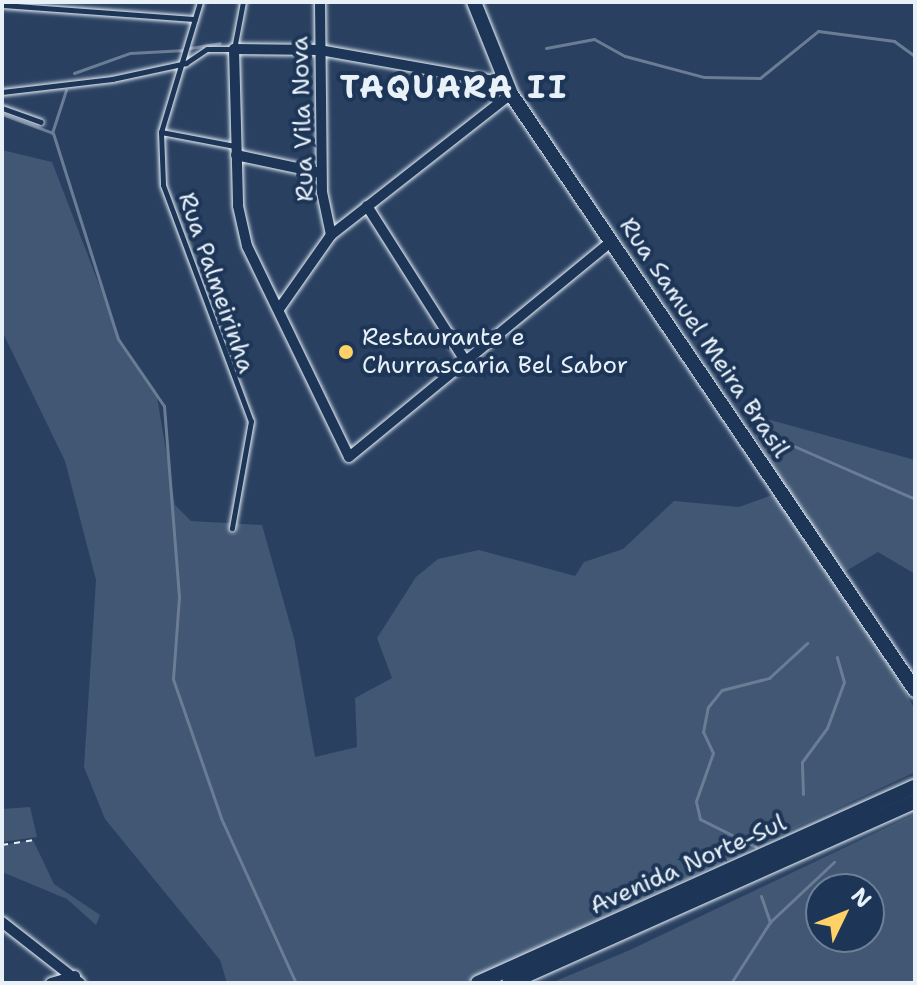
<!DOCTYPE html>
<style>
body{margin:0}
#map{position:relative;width:917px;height:985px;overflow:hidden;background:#294061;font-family:"Shantell Sans",sans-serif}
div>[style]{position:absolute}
.green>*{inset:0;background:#415774}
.stream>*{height:3px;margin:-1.5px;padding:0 1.5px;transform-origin:1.5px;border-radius:1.5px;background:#6b7c95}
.path>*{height:2px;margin-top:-1px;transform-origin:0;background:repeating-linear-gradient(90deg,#e8f1f8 0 6px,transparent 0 12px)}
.roads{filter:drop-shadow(0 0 2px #e8f1f8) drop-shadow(0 0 2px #e8f1f8)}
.service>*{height:5px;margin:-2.5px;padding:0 2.5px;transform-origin:2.5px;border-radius:2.5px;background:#1d3557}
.minor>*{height:10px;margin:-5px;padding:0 5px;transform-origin:5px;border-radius:5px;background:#1d3557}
.tertiary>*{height:14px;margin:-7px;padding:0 7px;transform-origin:7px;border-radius:7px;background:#1d3557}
.secondary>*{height:14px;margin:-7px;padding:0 7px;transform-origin:7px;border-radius:7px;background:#1d3557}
.dots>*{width:22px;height:22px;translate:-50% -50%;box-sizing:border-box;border:4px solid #1d3557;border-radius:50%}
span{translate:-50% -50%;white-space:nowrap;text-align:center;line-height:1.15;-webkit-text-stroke:8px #1d3557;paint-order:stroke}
.street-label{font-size:24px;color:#e8f1f8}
.poi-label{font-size:24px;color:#e8f1f8}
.left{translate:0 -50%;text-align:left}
.district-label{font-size:32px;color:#e8f1f8;font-weight:700;letter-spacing:2px}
.frame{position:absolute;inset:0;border:4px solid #e8f1f8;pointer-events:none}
.north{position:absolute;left:805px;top:873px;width:80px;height:80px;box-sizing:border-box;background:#1d3557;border:2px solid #6e8097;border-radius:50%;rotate:47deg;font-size:22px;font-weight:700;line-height:32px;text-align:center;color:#e8f1f8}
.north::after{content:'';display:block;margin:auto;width:28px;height:36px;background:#ffd166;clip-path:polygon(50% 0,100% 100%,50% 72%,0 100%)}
</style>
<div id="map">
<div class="green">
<i style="clip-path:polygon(2px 150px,52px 162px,120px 339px,156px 391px,175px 505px,191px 521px,262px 525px,294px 638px,315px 757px,357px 747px,355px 698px,392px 678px,377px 638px,416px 577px,438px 559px,479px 550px,575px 576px,584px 562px,623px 549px,674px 501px,739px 507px,781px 492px,754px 431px,767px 419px,915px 460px,915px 574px,878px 552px,836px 577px,915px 709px,915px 772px,464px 983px,227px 983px,220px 960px,105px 819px,84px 767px,96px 580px,65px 461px,2px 331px)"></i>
<i style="clip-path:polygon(30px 807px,37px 837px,2px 842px,2px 809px)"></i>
<i style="clip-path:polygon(evenodd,915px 814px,915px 983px,551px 983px,630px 950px,915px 814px,869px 889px,869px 937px,821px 937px,821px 889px,869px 889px)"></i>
<i style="clip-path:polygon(33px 840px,54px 884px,100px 915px,96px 925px,67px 899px,2px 872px,2px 845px)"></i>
</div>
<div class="stream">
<i style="left:190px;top:48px;width:30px;rotate:-9deg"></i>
<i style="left:546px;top:48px;width:49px;rotate:-10.6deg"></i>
<i style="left:594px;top:39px;width:35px;rotate:29deg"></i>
<i style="left:625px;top:56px;width:82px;rotate:14.9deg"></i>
<i style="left:704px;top:77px;width:56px;rotate:1deg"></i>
<i style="left:760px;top:78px;width:75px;rotate:-39deg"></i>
<i style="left:818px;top:31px;width:77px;rotate:7.5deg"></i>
<i style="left:894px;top:41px;width:26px;rotate:36deg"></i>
<i style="left:74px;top:73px;width:59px;rotate:-19.7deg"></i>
<i style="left:130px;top:53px;width:55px;rotate:-3.1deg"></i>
<i style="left:2px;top:114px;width:54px;rotate:20.4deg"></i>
<i style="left:53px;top:133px;width:216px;rotate:72.5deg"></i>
<i style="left:118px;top:339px;width:81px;rotate:55.5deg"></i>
<i style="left:164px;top:406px;width:192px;rotate:85.5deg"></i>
<i style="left:179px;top:597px;width:82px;rotate:94.2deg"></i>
<i style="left:173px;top:679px;width:147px;rotate:70.9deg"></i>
<i style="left:221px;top:818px;width:181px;rotate:65.6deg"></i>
<i style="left:52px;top:133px;width:45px;rotate:-72deg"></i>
<i style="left:771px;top:436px;width:157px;rotate:23.6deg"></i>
<i style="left:803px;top:794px;width:32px;rotate:-92deg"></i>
<i style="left:802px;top:762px;width:42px;rotate:-53.7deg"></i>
<i style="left:827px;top:728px;width:49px;rotate:-69.7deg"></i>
<i style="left:844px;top:682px;width:26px;rotate:-106deg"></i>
<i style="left:756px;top:847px;width:63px;rotate:-153.4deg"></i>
<i style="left:700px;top:819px;width:18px;rotate:-103deg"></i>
<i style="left:696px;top:801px;width:51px;rotate:-70.5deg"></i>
<i style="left:713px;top:753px;width:23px;rotate:-115deg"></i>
<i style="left:703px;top:732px;width:25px;rotate:-79deg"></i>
<i style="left:708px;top:707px;width:22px;rotate:-51deg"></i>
<i style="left:722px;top:690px;width:49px;rotate:-14.3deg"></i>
<i style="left:769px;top:678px;width:52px;rotate:-42.6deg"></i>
<i style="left:761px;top:896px;width:28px;rotate:71deg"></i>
<i style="left:731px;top:983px;width:72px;rotate:-57.4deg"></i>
<i style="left:770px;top:922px;width:88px;rotate:-43.2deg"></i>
</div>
<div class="path">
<i style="left:2px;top:752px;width:11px;rotate:90deg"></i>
<i style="left:2px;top:845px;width:31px;rotate:-9deg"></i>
</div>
<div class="roads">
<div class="service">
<i style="left:200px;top:2px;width:136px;rotate:106.7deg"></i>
<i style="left:161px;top:132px;width:53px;rotate:87.8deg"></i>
<i style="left:163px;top:185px;width:252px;rotate:69.6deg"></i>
<i style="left:251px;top:421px;width:109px;rotate:100.1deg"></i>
<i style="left:2px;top:5px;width:193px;rotate:4.2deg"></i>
<i style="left:2px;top:92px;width:111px;rotate:-6.7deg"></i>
<i style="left:112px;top:79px;width:76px;rotate:-12.2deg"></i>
<i style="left:186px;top:63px;width:25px;rotate:-34deg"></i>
<i style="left:207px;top:49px;width:27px"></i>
<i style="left:234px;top:49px;width:48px;rotate:-79.2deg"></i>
<i style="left:2px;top:108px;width:41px;rotate:19.7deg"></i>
<i style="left:161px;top:132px;width:75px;rotate:10.7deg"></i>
</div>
<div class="minor">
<i style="left:320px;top:2px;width:190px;rotate:89.4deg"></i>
<i style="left:322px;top:192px;width:44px;rotate:78.2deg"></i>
<i style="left:505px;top:83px;width:189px;rotate:-169.9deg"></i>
<i style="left:319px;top:50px;width:85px;rotate:-179.3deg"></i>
<i style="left:234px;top:49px;width:157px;rotate:88.5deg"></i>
<i style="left:238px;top:206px;width:41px;rotate:77.3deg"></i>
<i style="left:247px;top:246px;width:234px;rotate:64.2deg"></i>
<i style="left:349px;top:457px;width:340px;rotate:-39.4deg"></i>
<i style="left:236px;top:155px;width:87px;rotate:12deg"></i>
<i style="left:367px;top:206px;width:188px;rotate:57.6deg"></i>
<i style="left:279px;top:309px;width:90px;rotate:-54.9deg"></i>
<i style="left:331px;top:235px;width:229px;rotate:-38.1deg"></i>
<i style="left:2px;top:922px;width:99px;rotate:38deg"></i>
<i style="left:51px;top:983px;width:25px;rotate:-16deg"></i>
</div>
<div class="tertiary">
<i style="left:474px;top:2px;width:99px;rotate:68.1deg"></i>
<i style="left:511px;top:94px;width:720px;rotate:55.87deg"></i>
</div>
<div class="secondary">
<i style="left:478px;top:983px;width:479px;rotate:-24.2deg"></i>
<i style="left:509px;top:983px;width:445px;rotate:-24.1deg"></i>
</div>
</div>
<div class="dots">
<i style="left:346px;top:352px;background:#ffd166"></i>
</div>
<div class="street-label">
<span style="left:303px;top:119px;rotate:-92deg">Rua Vila Nova</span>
<span style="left:216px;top:283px;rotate:71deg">Rua Palmeirinha</span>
<span style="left:704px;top:338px;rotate:56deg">Rua Samuel Meira Brasil</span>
<span style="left:688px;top:865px;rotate:-24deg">Avenida Norte-Sul</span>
</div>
<div class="poi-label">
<span class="left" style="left:362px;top:352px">Restaurante e<br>Churrascaria Bel Sabor</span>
</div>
<div class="district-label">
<span style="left:454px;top:87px">TAQUARA II</span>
</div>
<div class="frame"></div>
<div class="north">N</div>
</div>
